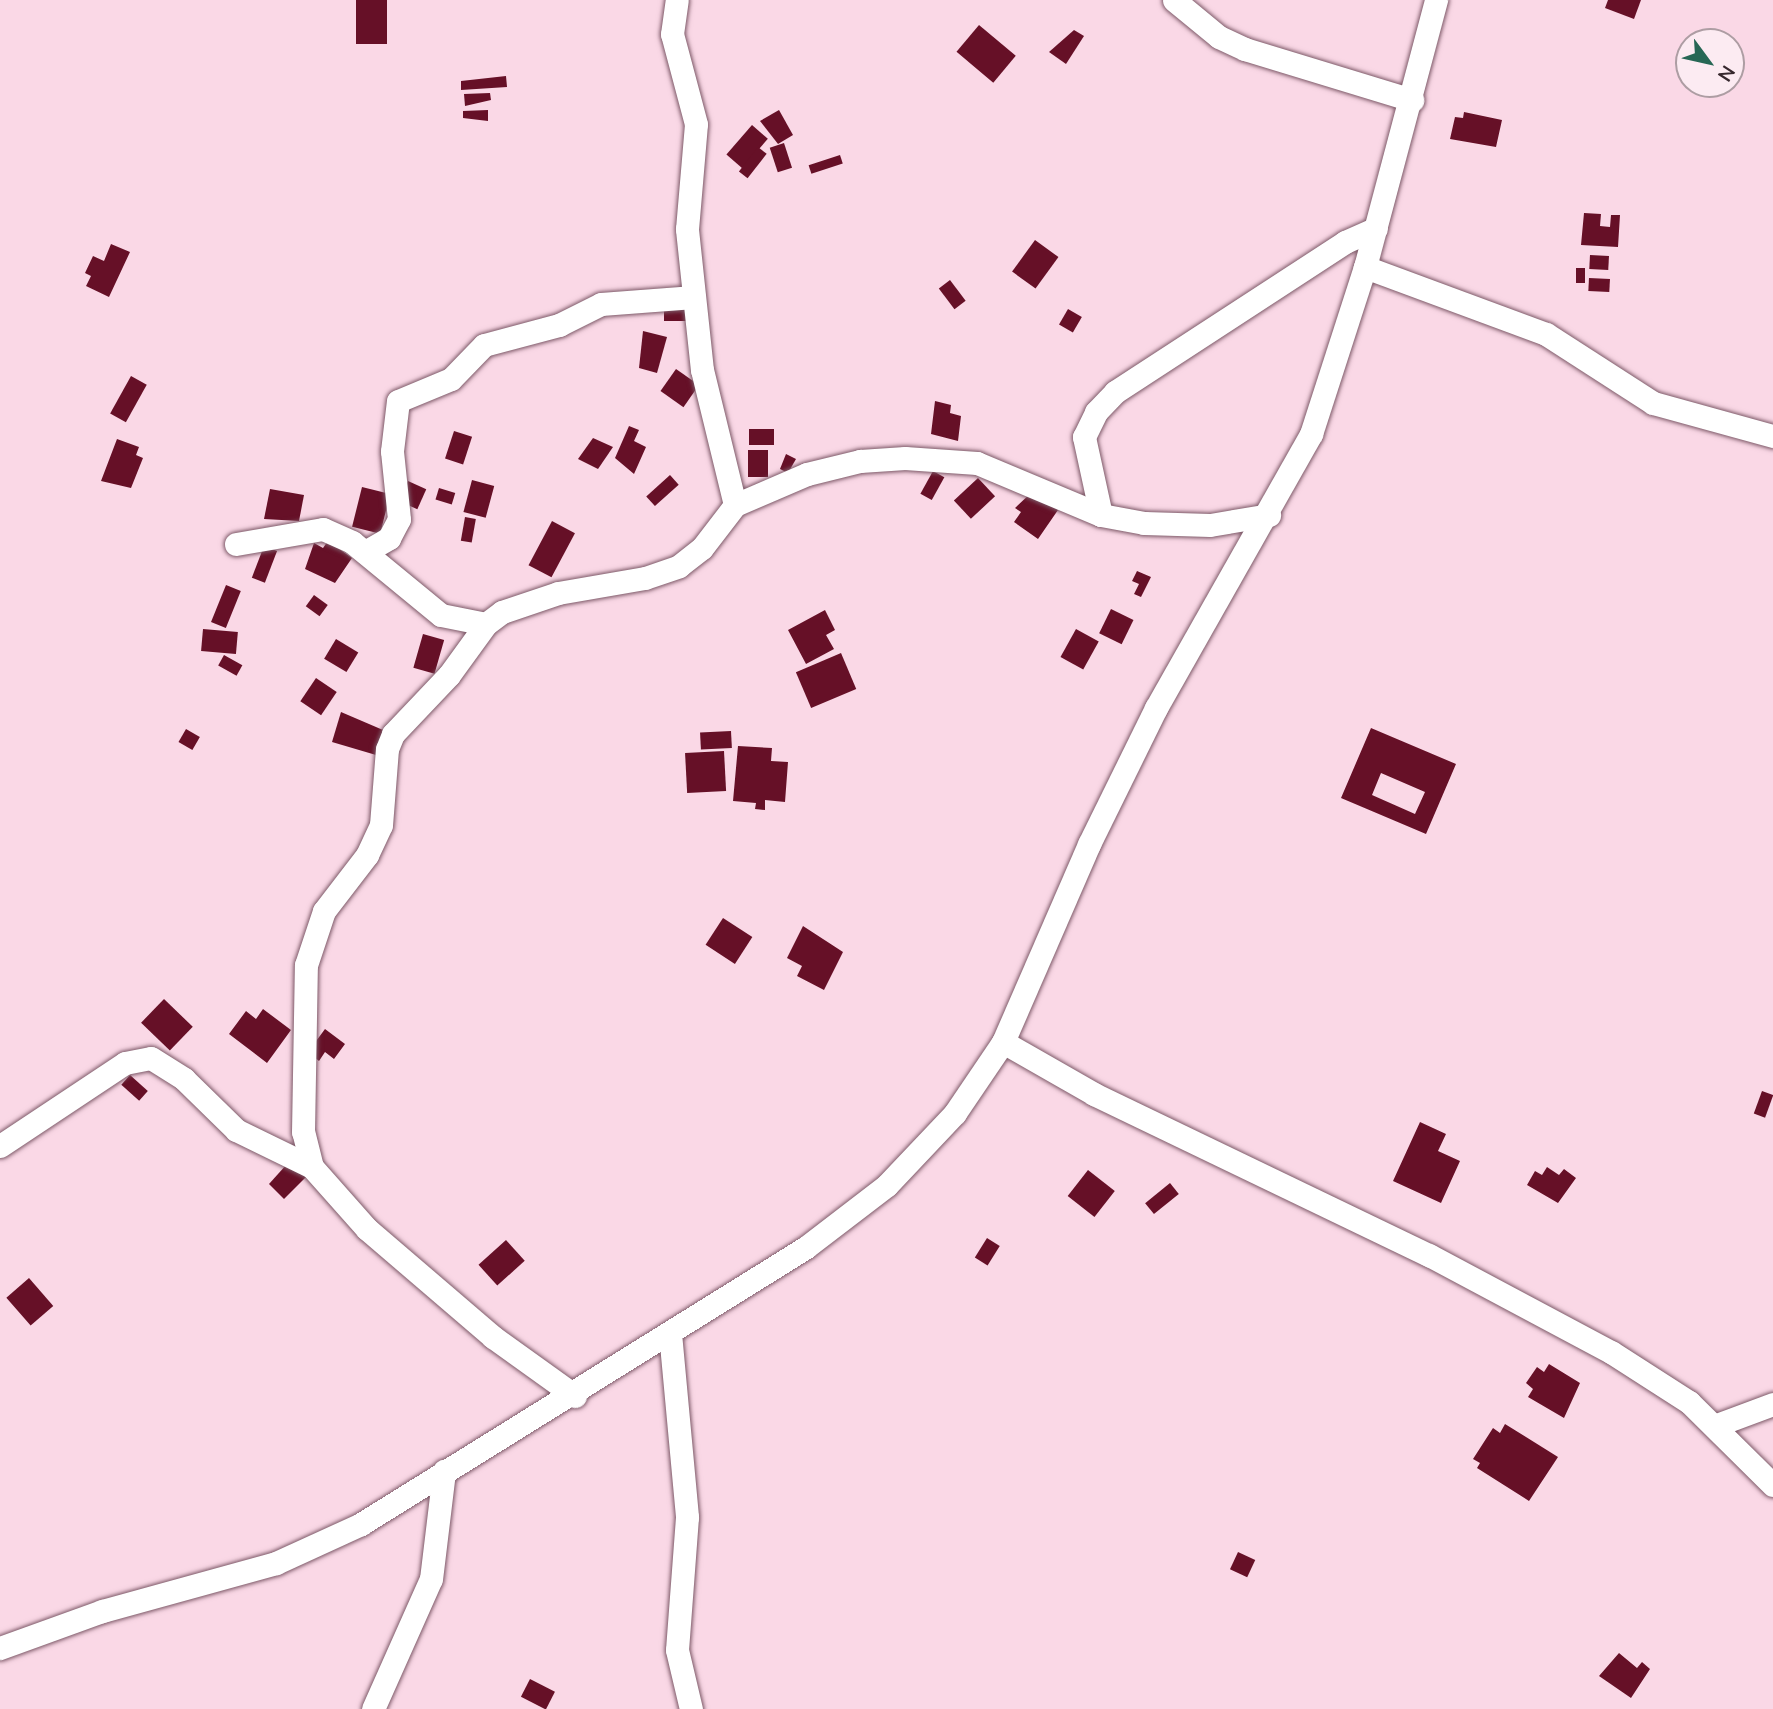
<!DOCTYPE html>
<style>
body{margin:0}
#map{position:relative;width:1773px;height:1709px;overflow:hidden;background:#fad8e6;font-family:"Nunito Sans",sans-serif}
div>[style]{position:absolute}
.building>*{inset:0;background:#661027;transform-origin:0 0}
.roads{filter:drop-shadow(0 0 2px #7d5968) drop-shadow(0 0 2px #7d5968)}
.minor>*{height:23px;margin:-11.5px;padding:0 11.5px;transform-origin:11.5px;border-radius:11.5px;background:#fff}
span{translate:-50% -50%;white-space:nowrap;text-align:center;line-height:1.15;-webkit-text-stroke:7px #fcebf2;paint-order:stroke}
.north{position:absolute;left:1675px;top:28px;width:70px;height:70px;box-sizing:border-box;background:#fcebf2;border:2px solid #ad9da3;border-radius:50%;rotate:123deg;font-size:19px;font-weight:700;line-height:28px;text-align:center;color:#36272d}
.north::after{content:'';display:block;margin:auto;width:24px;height:32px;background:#276755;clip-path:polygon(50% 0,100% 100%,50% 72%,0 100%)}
</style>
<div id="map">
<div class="building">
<i style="left:356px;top:0;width:31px;height:44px"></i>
<i style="clip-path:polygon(1608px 0,1641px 0,1634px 19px,1605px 8px)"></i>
<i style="left:979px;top:25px;width:48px;height:35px;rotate:40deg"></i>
<i style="clip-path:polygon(1074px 30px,1084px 36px,1066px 64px,1049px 52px)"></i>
<i style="clip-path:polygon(506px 76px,507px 87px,461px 90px,461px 81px)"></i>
<i style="clip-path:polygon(490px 93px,491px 100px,465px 106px,464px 94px)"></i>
<i style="clip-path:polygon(488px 110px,488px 121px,463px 118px,463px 111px)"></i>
<i style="clip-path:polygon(779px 110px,793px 135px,778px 144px,760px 121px)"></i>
<i style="clip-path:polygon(1464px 112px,1502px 120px,1496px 147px,1450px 139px,1455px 117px,1463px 118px)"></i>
<i style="left:752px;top:125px;width:21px;height:39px;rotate:41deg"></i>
<i style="left:784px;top:143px;width:26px;height:15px;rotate:72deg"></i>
<i style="left:758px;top:147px;width:11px;height:31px;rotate:38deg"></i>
<i style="left:840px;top:155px;width:9px;height:33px;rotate:72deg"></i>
<i style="clip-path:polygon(1584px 213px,1601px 214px,1600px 226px,1610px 227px,1611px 215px,1620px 215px,1618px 247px,1581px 245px)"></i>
<i style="left:1035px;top:240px;width:29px;height:39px;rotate:36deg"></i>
<i style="clip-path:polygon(111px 244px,130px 252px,109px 297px,86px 286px,91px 276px,85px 273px,93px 256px,104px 261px)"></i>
<i style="left:1590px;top:255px;width:19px;height:14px;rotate:3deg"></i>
<i style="left:1576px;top:268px;width:9px;height:15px"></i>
<i style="left:1589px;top:278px;width:21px;height:13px;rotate:3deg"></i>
<i style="left:950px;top:280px;width:26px;height:14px;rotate:53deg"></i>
<i style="left:664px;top:303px;width:22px;height:18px"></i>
<i style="left:1068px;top:309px;width:16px;height:18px;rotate:30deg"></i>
<i style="clip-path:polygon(643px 331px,667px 337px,657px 373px,639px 368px)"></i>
<i style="left:676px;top:369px;width:28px;height:27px;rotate:35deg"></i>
<i style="left:131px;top:376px;width:18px;height:43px;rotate:29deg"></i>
<i style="clip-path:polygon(935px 401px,951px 405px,950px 413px,961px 416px,958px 441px,931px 434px)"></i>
<i style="clip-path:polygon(629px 426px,639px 430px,634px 441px,646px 447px,634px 474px,615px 458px)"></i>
<i style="left:774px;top:429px;width:16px;height:25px;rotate:90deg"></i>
<i style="left:454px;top:431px;width:19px;height:29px;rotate:18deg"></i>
<i style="clip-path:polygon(593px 438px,613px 447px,598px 469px,578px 459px)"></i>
<i style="clip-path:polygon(117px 439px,139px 447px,136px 455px,143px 458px,131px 488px,101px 481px)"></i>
<i style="left:748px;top:450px;width:20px;height:27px"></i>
<i style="clip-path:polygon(786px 454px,796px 459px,788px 473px,780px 469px)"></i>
<i style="left:933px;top:471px;width:13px;height:26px;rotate:29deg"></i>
<i style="left:670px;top:475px;width:13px;height:32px;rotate:48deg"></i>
<i style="left:978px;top:478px;width:25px;height:33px;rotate:47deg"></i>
<i style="left:472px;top:480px;width:23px;height:33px;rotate:15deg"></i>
<i style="left:408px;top:481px;width:20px;height:22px;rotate:24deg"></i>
<i style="left:362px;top:487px;width:29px;height:41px;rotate:14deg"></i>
<i style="left:439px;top:488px;width:17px;height:12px;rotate:17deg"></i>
<i style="clip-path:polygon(270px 489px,304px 495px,299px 521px,264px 519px)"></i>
<i style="clip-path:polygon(1032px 492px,1058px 510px,1038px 539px,1014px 522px,1021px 512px,1015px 508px)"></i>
<i style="left:465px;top:517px;width:11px;height:24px;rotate:10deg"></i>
<i style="left:552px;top:521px;width:26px;height:50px;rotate:28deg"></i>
<i style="clip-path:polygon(328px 541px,352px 558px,335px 583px,305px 569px,314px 543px,323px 548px)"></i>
<i style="left:264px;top:546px;width:14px;height:34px;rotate:21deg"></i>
<i style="clip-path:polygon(1137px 571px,1151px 577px,1141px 597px,1134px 594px,1139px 584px,1132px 581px)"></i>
<i style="left:226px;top:585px;width:16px;height:40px;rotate:22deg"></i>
<i style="left:314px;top:595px;width:17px;height:14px;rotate:36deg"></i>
<i style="left:1111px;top:609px;width:25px;height:27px;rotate:26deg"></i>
<i style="clip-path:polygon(825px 610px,835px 630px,826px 635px,834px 649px,806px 664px,788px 630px)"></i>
<i style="left:203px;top:629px;width:35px;height:22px;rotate:5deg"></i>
<i style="left:1076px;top:629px;width:26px;height:32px;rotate:29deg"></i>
<i style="left:423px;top:634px;width:22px;height:35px;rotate:16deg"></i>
<i style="left:336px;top:639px;width:26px;height:23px;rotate:31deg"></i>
<i style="left:841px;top:653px;width:39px;height:49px;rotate:67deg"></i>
<i style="left:224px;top:655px;width:21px;height:12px;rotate:29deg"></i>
<i style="left:316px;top:678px;width:25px;height:28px;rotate:34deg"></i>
<i style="clip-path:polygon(341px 712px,383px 730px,376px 755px,332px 742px)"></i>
<i style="clip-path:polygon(evenodd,1371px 728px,1456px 764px,1426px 834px,1341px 798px,1371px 728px,1381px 773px,1425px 792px,1415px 814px,1372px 795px,1381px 773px)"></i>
<i style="left:186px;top:729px;width:16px;height:15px;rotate:30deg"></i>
<i style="left:731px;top:731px;width:17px;height:31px;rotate:87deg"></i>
<i style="clip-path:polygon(738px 746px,772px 748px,771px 761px,788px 762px,785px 802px,765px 800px,765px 810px,755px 809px,756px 803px,733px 801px)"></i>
<i style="left:724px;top:751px;width:40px;height:39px;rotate:87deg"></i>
<i style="left:723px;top:918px;width:35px;height:32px;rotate:33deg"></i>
<i style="clip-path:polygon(803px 926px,843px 952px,824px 990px,797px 976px,802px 966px,787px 958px)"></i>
<i style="left:164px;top:999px;width:40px;height:33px;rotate:44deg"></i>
<i style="clip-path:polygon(263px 1009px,291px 1030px,267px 1063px,229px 1034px,246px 1011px,256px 1019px)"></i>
<i style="clip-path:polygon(325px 1029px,345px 1044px,334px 1059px,325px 1052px,319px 1061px,308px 1052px)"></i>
<i style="left:130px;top:1075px;width:24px;height:13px;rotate:42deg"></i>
<i style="left:1762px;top:1091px;width:12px;height:24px;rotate:20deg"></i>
<i style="clip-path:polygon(1420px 1122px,1446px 1134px,1438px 1151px,1460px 1161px,1441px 1203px,1393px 1181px)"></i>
<i style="clip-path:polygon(287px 1164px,306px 1177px,284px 1199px,269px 1184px)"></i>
<i style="clip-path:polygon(1547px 1167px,1559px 1175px,1564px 1169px,1576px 1178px,1558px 1203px,1527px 1185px,1535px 1171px,1542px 1175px)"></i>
<i style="left:1088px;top:1170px;width:34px;height:33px;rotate:38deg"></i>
<i style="left:1170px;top:1183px;width:14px;height:32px;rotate:51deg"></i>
<i style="left:987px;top:1238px;width:15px;height:23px;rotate:32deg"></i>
<i style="left:506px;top:1240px;width:28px;height:37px;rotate:48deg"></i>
<i style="left:29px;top:1278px;width:37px;height:30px;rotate:49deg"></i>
<i style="clip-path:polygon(1549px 1364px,1580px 1383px,1564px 1418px,1528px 1397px,1533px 1389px,1526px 1383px,1537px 1367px,1544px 1372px)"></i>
<i style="clip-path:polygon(1505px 1424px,1558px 1457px,1529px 1501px,1477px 1468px,1480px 1463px,1473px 1459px,1493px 1428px,1500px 1433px)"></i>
<i style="left:1238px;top:1552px;width:19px;height:19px;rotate:25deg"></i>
<i style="clip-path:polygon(1619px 1653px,1637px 1668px,1642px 1662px,1650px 1669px,1631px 1698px,1599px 1676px)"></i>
<i style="left:530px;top:1679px;width:28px;height:20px;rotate:27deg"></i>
</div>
<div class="roads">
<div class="minor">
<i style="left:1174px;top:0;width:58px;rotate:39.4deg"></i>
<i style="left:1219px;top:37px;width:29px;rotate:25deg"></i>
<i style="left:1245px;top:49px;width:175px;rotate:17deg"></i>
<i style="left:1365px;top:267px;width:193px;rotate:20.3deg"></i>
<i style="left:1546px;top:334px;width:127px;rotate:32.8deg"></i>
<i style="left:1653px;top:403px;width:124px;rotate:15.4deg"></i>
<i style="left:735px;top:505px;width:78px;rotate:-23.3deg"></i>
<i style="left:807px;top:474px;width:55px;rotate:-13.8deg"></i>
<i style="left:860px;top:461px;width:45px;rotate:-3.8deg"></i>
<i style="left:905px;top:458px;width:72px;rotate:4deg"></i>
<i style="left:977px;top:463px;width:134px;rotate:22.8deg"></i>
<i style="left:1101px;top:515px;width:44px;rotate:10.5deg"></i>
<i style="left:1144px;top:523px;width:66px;rotate:1.7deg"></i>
<i style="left:1210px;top:525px;width:60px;rotate:-9.6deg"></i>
<i style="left:1101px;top:515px;width:80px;rotate:-102.3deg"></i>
<i style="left:1084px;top:437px;width:28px;rotate:-64deg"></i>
<i style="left:1096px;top:412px;width:28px;rotate:-46deg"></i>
<i style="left:1115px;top:392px;width:275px;rotate:-33.1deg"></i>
<i style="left:1345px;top:242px;width:34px;rotate:-24deg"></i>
<i style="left:236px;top:544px;width:88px;rotate:-9.8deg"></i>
<i style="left:323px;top:529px;width:32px;rotate:24deg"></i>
<i style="left:352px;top:542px;width:115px;rotate:39.4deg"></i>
<i style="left:441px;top:615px;width:46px;rotate:11.3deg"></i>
<i style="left:365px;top:552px;width:28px;rotate:-30deg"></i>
<i style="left:389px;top:538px;width:21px;rotate:-62deg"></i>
<i style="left:399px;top:519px;width:68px;rotate:-95.9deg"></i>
<i style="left:392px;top:451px;width:50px;rotate:-83.2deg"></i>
<i style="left:398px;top:401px;width:57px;rotate:-22.5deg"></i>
<i style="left:451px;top:379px;width:47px;rotate:-45.9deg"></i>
<i style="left:484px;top:345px;width:78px;rotate:-14.9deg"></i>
<i style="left:559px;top:325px;width:47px;rotate:-26.6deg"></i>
<i style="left:601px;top:304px;width:93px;rotate:-4.3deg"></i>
<i style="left:1003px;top:1042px;width:105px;rotate:29.7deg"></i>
<i style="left:1094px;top:1094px;width:372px;rotate:25.7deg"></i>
<i style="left:1429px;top:1255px;width:206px;rotate:28.1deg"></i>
<i style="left:1611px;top:1352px;width:93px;rotate:32.7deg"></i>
<i style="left:1689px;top:1402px;width:118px;rotate:44.7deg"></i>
<i style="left:0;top:1146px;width:150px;rotate:-33.6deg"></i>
<i style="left:125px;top:1063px;width:26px;rotate:-11deg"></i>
<i style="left:151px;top:1058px;width:39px;rotate:32deg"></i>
<i style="left:184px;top:1079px;width:73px;rotate:44.4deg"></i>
<i style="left:236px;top:1130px;width:85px;rotate:26deg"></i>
<i style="left:312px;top:1167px;width:83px;rotate:48.4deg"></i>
<i style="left:367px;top:1229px;width:166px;rotate:40.6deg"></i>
<i style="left:493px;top:1337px;width:101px;rotate:35.7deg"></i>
<i style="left:312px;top:1167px;width:36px;rotate:-104deg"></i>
<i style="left:303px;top:1132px;width:167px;rotate:-89deg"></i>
<i style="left:306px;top:965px;width:57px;rotate:-71.6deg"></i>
<i style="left:324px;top:911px;width:71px;rotate:-52.5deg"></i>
<i style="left:367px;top:855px;width:33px;rotate:-65deg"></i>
<i style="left:381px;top:825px;width:76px;rotate:-85.5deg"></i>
<i style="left:387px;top:749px;width:16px;rotate:-68deg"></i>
<i style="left:393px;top:734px;width:81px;rotate:-46.5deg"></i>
<i style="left:449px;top:675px;width:63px;rotate:-54deg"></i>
<i style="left:486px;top:624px;width:20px;rotate:-37deg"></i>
<i style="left:502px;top:612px;width:59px;rotate:-18.7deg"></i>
<i style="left:558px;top:593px;width:88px;rotate:-9.8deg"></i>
<i style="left:645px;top:578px;width:36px;rotate:-19deg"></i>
<i style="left:679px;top:566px;width:29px;rotate:-38deg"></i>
<i style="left:702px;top:548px;width:54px;rotate:-52.5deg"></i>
<i style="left:735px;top:505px;width:139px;rotate:-103.7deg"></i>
<i style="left:702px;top:370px;width:142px;rotate:-96.1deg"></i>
<i style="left:687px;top:229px;width:105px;rotate:-85.1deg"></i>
<i style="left:696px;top:124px;width:93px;rotate:-104.9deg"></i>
<i style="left:672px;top:34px;width:34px;rotate:-82deg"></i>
<i style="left:670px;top:1333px;width:185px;rotate:84.7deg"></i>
<i style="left:687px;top:1517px;width:133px;rotate:94.3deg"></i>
<i style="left:677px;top:1650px;width:61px;rotate:76.7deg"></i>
<i style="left:1714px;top:1426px;width:63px;rotate:-20.4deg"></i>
<i style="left:0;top:1648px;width:109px;rotate:-19.9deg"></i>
<i style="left:102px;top:1611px;width:180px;rotate:-15.4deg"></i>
<i style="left:276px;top:1563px;width:94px;rotate:-24.6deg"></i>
<i style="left:361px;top:1524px;width:523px;rotate:-31.87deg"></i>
<i style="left:805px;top:1248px;width:103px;rotate:-37.5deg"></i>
<i style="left:887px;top:1185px;width:99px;rotate:-46.6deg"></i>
<i style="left:955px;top:1113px;width:86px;rotate:-55.9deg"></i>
<i style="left:1003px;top:1042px;width:216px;rotate:-66.5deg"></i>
<i style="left:1089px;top:844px;width:152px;rotate:-63.8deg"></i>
<i style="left:1156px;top:708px;width:315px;rotate:-60.5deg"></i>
<i style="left:1311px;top:434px;width:176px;rotate:-72.1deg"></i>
<i style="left:1365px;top:267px;width:276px;rotate:-75.1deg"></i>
<i style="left:373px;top:1709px;width:142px;rotate:-66deg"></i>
<i style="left:431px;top:1579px;width:109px;rotate:-83.1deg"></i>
</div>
</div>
<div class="north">N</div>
</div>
